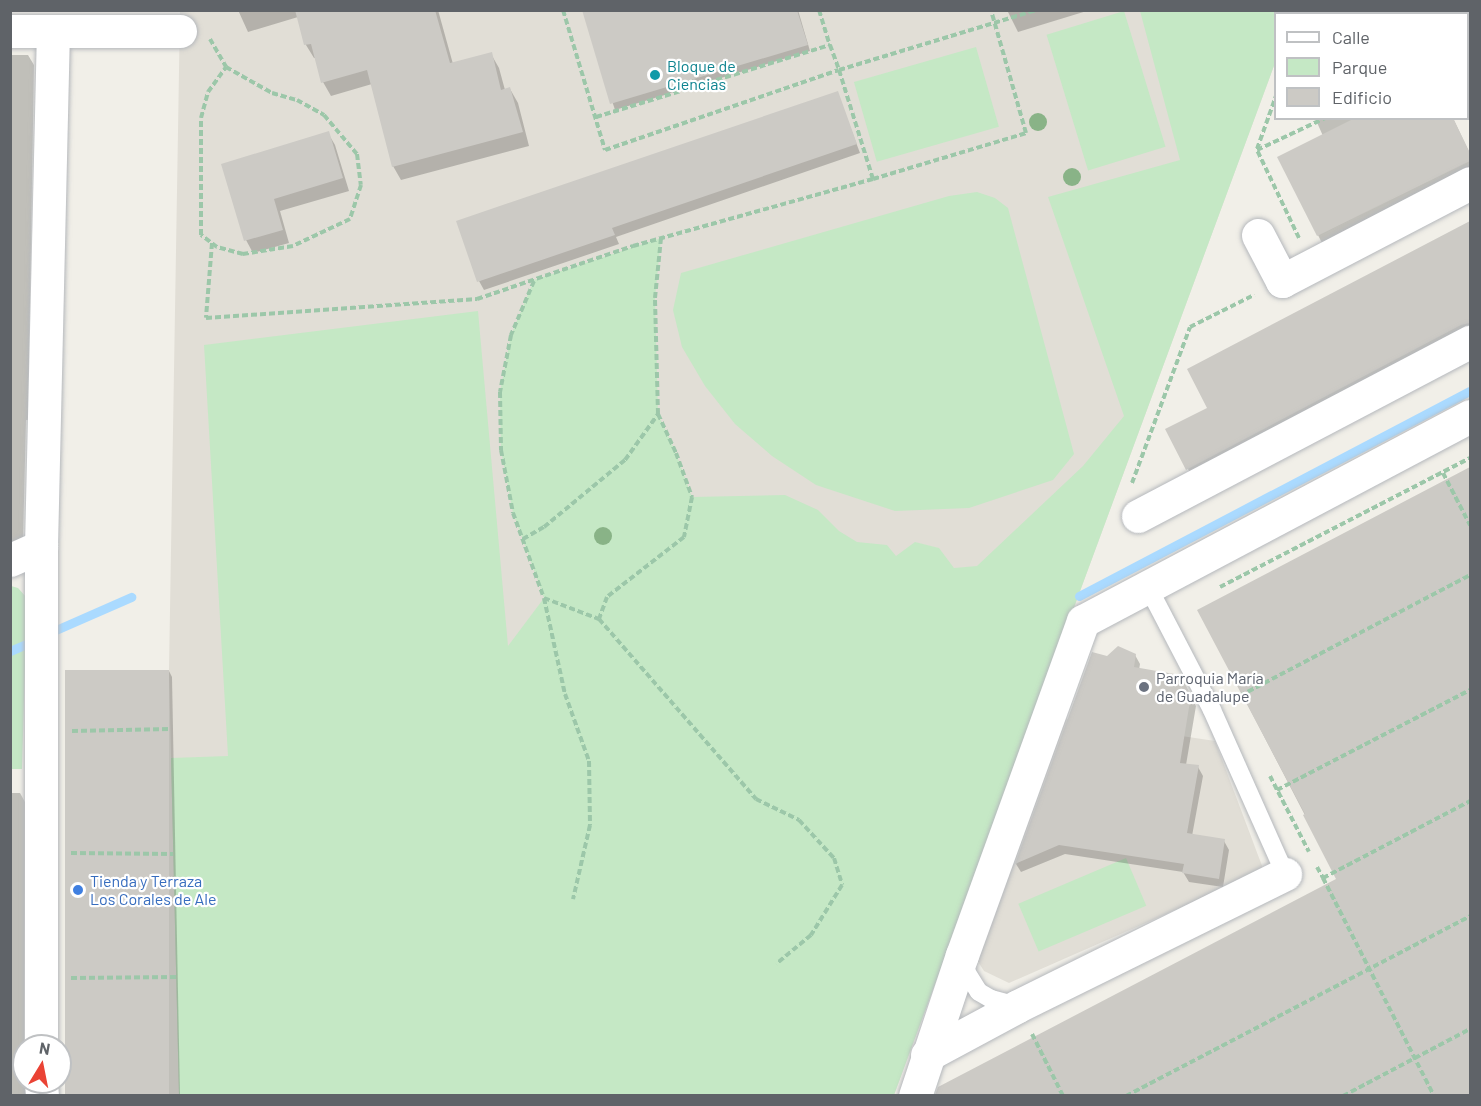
<!DOCTYPE html>
<meta charset="utf-8">
<style>
body{margin:0}
#map{position:relative;width:1481px;height:1106px;overflow:hidden;background:#f1efe8;font-family:Barlow,sans-serif}
div>[style]{position:absolute}
.education>*{inset:0;background:#e1ded6}
.green>*{inset:0;background:#c5e8c5;transform-origin:0 0}
.shadow>*{inset:0;background:#0003;transform-origin:0 0}
.stream>*{height:9px;margin:-4.5px;padding:0 4.5px;transform-origin:4.5px;border-radius:4.5px;background:#aadaff}
.building>*{inset:0;background:#cccac5;transform-origin:0 0}
.path>*{height:4px;margin-top:-2px;transform-origin:0;background:repeating-linear-gradient(90deg,#9cc7a9 0 6px,transparent 0 9px)}
.roads{filter:drop-shadow(0 0 2px #b5b8bc) drop-shadow(0 0 2px #b5b8bc)}
.lane>*{height:18px;margin:-9px;padding:0 9px;transform-origin:9px;border-radius:9px;background:#fff}
.street>*{height:33px;margin:-16.5px;padding:0 16.5px;transform-origin:16.5px;border-radius:16.5px;background:#fff}
.trees>*{width:18px;height:18px;margin:-9px;border-radius:50%;background:#89b387}
.dots>*{width:16px;height:16px;translate:-50% -50%;box-sizing:border-box;border:3px solid #fff;border-radius:50%}
span{translate:-50% -50%;white-space:nowrap;text-align:center;line-height:1.15;-webkit-text-stroke:4.5px #fff;paint-order:stroke}
.culture-label{font-size:16px;color:#0d838f}
.left{translate:0 -50%;text-align:left}
.worship-label{font-size:16px;color:#5b616d}
.shop-label{font-size:16px;color:#366cbe}
.frame{position:absolute;inset:0;border:12px solid #5f6368;pointer-events:none}
.legend{position:absolute;left:1274px;top:12px;width:195px;height:108px;box-sizing:border-box;background:#fff;border:2px solid #bfc1c3;margin:0;padding:8px 10px;list-style:none;font-size:18px;color:#5f6368}
.legend li{display:flex;align-items:center;gap:12px;height:30px}
.legend b{width:30px;border:2px solid #bfc1c3}
.north{position:absolute;left:12px;top:1034px;width:60px;height:60px;box-sizing:border-box;background:#fff;border:2px solid #bfc1c3;border-radius:50%;rotate:10deg;font-size:16px;font-weight:700;line-height:24px;text-align:center;color:#5f6368}
.north::after{content:'';display:block;margin:auto;width:21px;height:27px;background:#ea4335;clip-path:polygon(50% 0,100% 100%,50% 72%,0 100%)}
</style>
<div id="map">
<div class="education">
<i style="clip-path:polygon(180px 11px,1295px 11px,1294px 13px,1276px 14px,1275px 63px,894px 1095px,179px 1096px,169px 670px)"></i>
<i style="clip-path:polygon(1062px 718px,1215px 741px,1264px 871px,1009px 983px,984px 971px,977px 960px)"></i>
</div>
<div class="green">
<i style="left:1124px;top:11px;width:142px;height:81px;rotate:73deg"></i>
<i style="clip-path:polygon(1140px 11px,1295px 11px,1294px 13px,1276px 14px,1275px 63px,894px 1095px,179px 1095px,171px 758px,228px 756px,204px 345px,478px 311px,508px 646px,544px 598px,513px 513px,501px 450px,500px 392px,511px 335px,534px 280px,661px 238px,655px 298px,658px 414px,676px 453px,692px 497px,785px 495px,818px 510px,839px 531px,857px 542px,887px 545px,896px 556px,915px 542px,939px 548px,954px 568px,977px 566px,1083px 466px,1124px 416px,1048px 197px,1180px 160px)"></i>
<i style="left:976px;top:47px;width:83px;height:127px;rotate:74deg"></i>
<i style="clip-path:polygon(977px 192px,995px 198px,1008px 208px,1074px 454px,1053px 480px,969px 508px,895px 511px,816px 485px,772px 456px,735px 424px,705px 386px,682px 347px,673px 310px,681px 273px,949px 196px)"></i>
<i style="clip-path:polygon(11px 586px,18px 588px,27px 598px,22px 769px,11px 769px)"></i>
<i style="left:1126px;top:858px;width:52px;height:117px;rotate:67deg"></i>
</div>
<div class="shadow">
<i style="clip-path:polygon(238px 10px,438px 10px,453px 64px,491px 54px,499px 68px,505px 90px,510px 89px,518px 103px,529px 146px,401px 180px,393px 166px,372px 84px,331px 96px,323px 82px,316px 58px,314px 58px,306px 45px,298px 17px,248px 32px)"></i>
<i style="clip-path:polygon(583px 10px,798px 10px,810px 51px,615px 110px)"></i>
<i style="clip-path:polygon(1007px 10px,1090px 10px,1018px 32px)"></i>
<i style="left:1334px;top:10px;width:73px;height:7px"></i>
<i style="clip-path:polygon(1456px 10px,1470px 10px,1470px 39px,1468px 33px,1468px 14px,1457px 14px)"></i>
<i style="clip-path:polygon(10px 55px,28px 55px,34px 65px,28px 420px,26px 420px,23px 541px,10px 548px)"></i>
<i style="clip-path:polygon(837px 92px,860px 153px,616px 237px,619px 244px,484px 290px,479px 281px)"></i>
<i style="clip-path:polygon(1315px 118px,1453px 118px,1470px 154px,1470px 172px,1323px 245px,1279px 158px,1323px 136px)"></i>
<i style="clip-path:polygon(328px 133px,335px 145px,349px 191px,280px 211px,289px 243px,253px 253px,246px 240px,223px 165px)"></i>
<i style="clip-path:polygon(1470px 223px,1470px 333px,1193px 478px,1188px 469px,1209px 409px,1189px 370px)"></i>
<i style="clip-path:polygon(1470px 469px,1470px 1096px,955px 1096px,949px 1083px,1338px 879px,1199px 611px)"></i>
<i style="clip-path:polygon(1093px 654px,1108px 657px,1135px 655px,1140px 664px,1139px 670px,1179px 677px,1196px 706px,1186px 765px,1198px 767px,1203px 776px,1192px 836px,1224px 841px,1229px 850px,1223px 887px,1189px 882px,1183px 872px,1065px 854px,1021px 872px,1016px 864px)"></i>
<i style="clip-path:polygon(67px 671px,169px 671px,172px 677px,180px 1096px,70px 1096px)"></i>
<i style="clip-path:polygon(10px 793px,20px 793px,25px 802px,24px 1082px,26px 1082px,26px 1096px,10px 1096px)"></i>
</div>
<div class="stream">
<i style="left:1079px;top:596px;width:441px;rotate:-27.7deg"></i>
<i style="left:49px;top:633px;width:90px;rotate:-23.7deg"></i>
<i style="left:10px;top:651px;width:25px;rotate:-23deg"></i>
</div>
<div class="building">
<i style="clip-path:polygon(295px 10px,435px 10px,450px 63px,492px 52px,501px 90px,510px 87px,523px 132px,392px 167px,367px 70px,321px 83px,311px 44px,304px 45px)"></i>
<i style="clip-path:polygon(582px 10px,797px 10px,808px 45px,610px 104px)"></i>
<i style="clip-path:polygon(838px 91px,857px 144px,612px 228px,615px 235px,477px 282px,456px 221px)"></i>
<i style="clip-path:polygon(1355px 118px,1453px 118px,1470px 153px,1470px 161px,1317px 236px,1277px 157px)"></i>
<i style="clip-path:polygon(329px 131px,343px 178px,274px 199px,283px 230px,244px 241px,221px 164px)"></i>
<i style="clip-path:polygon(1470px 221px,1470px 323px,1461px 325px,1186px 470px,1165px 429px,1207px 408px,1187px 369px)"></i>
<i style="clip-path:polygon(1470px 467px,1470px 1095px,935px 1095px,938px 1087px,1336px 879px,1303px 815px,1305px 814px,1197px 610px)"></i>
<i style="clip-path:polygon(1118px 646px,1136px 654px,1134px 667px,1180px 675px,1191px 695px,1180px 763px,1199px 765px,1187px 833px,1225px 839px,1219px 879px,1182px 873px,1184px 864px,1059px 845px,1015px 864px,1092px 652px,1107px 656px)"></i>
<i style="left:65px;top:670px;width:104px;height:425px"></i>
</div>
<div class="path">
<i style="left:563px;top:10px;width:146px;rotate:73.3deg"></i>
<i style="left:605px;top:150px;width:247px;rotate:-18.9deg"></i>
<i style="left:839px;top:70px;width:114px;rotate:72.7deg"></i>
<i style="left:873px;top:179px;width:160px;rotate:-16.7deg"></i>
<i style="left:1026px;top:133px;width:128px;rotate:-105.9deg"></i>
<i style="left:819px;top:10px;width:37px;rotate:73deg"></i>
<i style="left:210px;top:39px;width:32px;rotate:60deg"></i>
<i style="left:226px;top:67px;width:53px;rotate:29.5deg"></i>
<i style="left:272px;top:93px;width:26px;rotate:16deg"></i>
<i style="left:297px;top:100px;width:31px;rotate:29deg"></i>
<i style="left:324px;top:115px;width:51px;rotate:49.8deg"></i>
<i style="left:357px;top:154px;width:31px;rotate:83deg"></i>
<i style="left:361px;top:185px;width:36px;rotate:108deg"></i>
<i style="left:350px;top:219px;width:63px;rotate:154.7deg"></i>
<i style="left:293px;top:246px;width:51px;rotate:170.9deg"></i>
<i style="left:243px;top:254px;width:27px;rotate:-165deg"></i>
<i style="left:217px;top:247px;width:20px;rotate:-143deg"></i>
<i style="left:201px;top:235px;width:117px;rotate:-90deg"></i>
<i style="left:201px;top:118px;width:27px;rotate:-75deg"></i>
<i style="left:208px;top:92px;width:31px;rotate:-54deg"></i>
<i style="left:596px;top:117px;width:245px;rotate:-17.1deg"></i>
<i style="left:830px;top:45px;width:27px;rotate:70deg"></i>
<i style="left:839px;top:70px;width:206px;rotate:-16.9deg"></i>
<i style="left:1257px;top:149px;width:56px;rotate:-70.3deg"></i>
<i style="left:1299px;top:238px;width:98px;rotate:-115.5deg"></i>
<i style="left:1257px;top:150px;width:75px;rotate:-25.2deg"></i>
<i style="left:212px;top:243px;width:75px;rotate:94.6deg"></i>
<i style="left:206px;top:318px;width:272px;rotate:-4deg"></i>
<i style="left:477px;top:299px;width:165px;rotate:-18.8deg"></i>
<i style="left:633px;top:246px;width:249px;rotate:-15.6deg"></i>
<i style="left:534px;top:281px;width:59px;rotate:113.1deg"></i>
<i style="left:511px;top:335px;width:58px;rotate:100.9deg"></i>
<i style="left:500px;top:392px;width:58px;rotate:89deg"></i>
<i style="left:501px;top:450px;width:64px;rotate:79.2deg"></i>
<i style="left:513px;top:513px;width:90px;rotate:70deg"></i>
<i style="left:544px;top:598px;width:98px;rotate:77.7deg"></i>
<i style="left:565px;top:694px;width:71px;rotate:70.3deg"></i>
<i style="left:589px;top:761px;width:64px;rotate:89.1deg"></i>
<i style="left:590px;top:825px;width:76px;rotate:102.9deg"></i>
<i style="left:658px;top:414px;width:43px;rotate:65.2deg"></i>
<i style="left:676px;top:453px;width:47px;rotate:70deg"></i>
<i style="left:692px;top:497px;width:41px;rotate:101.3deg"></i>
<i style="left:684px;top:537px;width:98px;rotate:142.1deg"></i>
<i style="left:607px;top:597px;width:23px;rotate:110deg"></i>
<i style="left:599px;top:619px;width:239px;rotate:48.9deg"></i>
<i style="left:756px;top:799px;width:48px;rotate:26deg"></i>
<i style="left:799px;top:820px;width:52px;rotate:47.4deg"></i>
<i style="left:834px;top:858px;width:28px;rotate:73deg"></i>
<i style="left:842px;top:885px;width:59px;rotate:121.8deg"></i>
<i style="left:811px;top:935px;width:45px;rotate:140.4deg"></i>
<i style="left:1443px;top:473px;width:59px;rotate:62.6deg"></i>
<i style="left:1132px;top:483px;width:166px;rotate:-69.6deg"></i>
<i style="left:1190px;top:327px;width:72px;rotate:-26.6deg"></i>
<i style="left:523px;top:539px;width:24px;rotate:-30deg"></i>
<i style="left:544px;top:527px;width:105px;rotate:-39.6deg"></i>
<i style="left:625px;top:460px;width:57px;rotate:-54.3deg"></i>
<i style="left:658px;top:414px;width:116px;rotate:-91.5deg"></i>
<i style="left:655px;top:298px;width:60px;rotate:-84.3deg"></i>
<i style="left:1220px;top:587px;width:281px;rotate:-27.3deg"></i>
<i style="left:544px;top:598px;width:59px;rotate:20.9deg"></i>
<i style="left:1232px;top:700px;width:269px;rotate:-27.7deg"></i>
<i style="left:72px;top:731px;width:98px;rotate:-1.2deg"></i>
<i style="left:1270px;top:776px;width:85px;rotate:62.8deg"></i>
<i style="left:1277px;top:790px;width:217px;rotate:-27.4deg"></i>
<i style="left:71px;top:853px;width:102px;rotate:0.6deg"></i>
<i style="left:1317px;top:867px;width:13px;rotate:61deg"></i>
<i style="left:1323px;top:878px;width:166px;rotate:-27.6deg"></i>
<i style="left:1323px;top:878px;width:245px;rotate:63deg"></i>
<i style="left:71px;top:978px;width:106px;rotate:-0.5deg"></i>
<i style="left:1032px;top:1034px;width:69px;rotate:63.4deg"></i>
<i style="left:1126px;top:1096px;width:388px;rotate:-27.6deg"></i>
<i style="left:1343px;top:1096px;width:144px;rotate:-27.8deg"></i>
</div>
<div class="roads">
<div class="lane">
<i style="left:1305px;top:11px;width:1px;rotate:-90deg"></i>
<i style="left:1147px;top:585px;width:141px;rotate:62.5deg"></i>
<i style="left:1212px;top:710px;width:180px;rotate:66deg"></i>
<i style="left:963px;top:960px;width:14px;rotate:73deg"></i>
<i style="left:967px;top:973px;width:22px;rotate:58deg"></i>
<i style="left:979px;top:992px;width:14px;rotate:30deg"></i>
<i style="left:991px;top:999px;width:27px;rotate:15deg"></i>
</div>
<div class="street">
<i style="left:1431px;top:10px;width:4px;rotate:76deg"></i>
<i style="left:10px;top:31px;width:170px"></i>
<i style="left:1468px;top:83px;width:5px;rotate:68deg"></i>
<i style="left:1258px;top:235px;width:52px;rotate:62.4deg"></i>
<i style="left:1282px;top:281px;width:212px;rotate:-27.5deg"></i>
<i style="left:1138px;top:516px;width:375px;rotate:-27.7deg"></i>
<i style="left:10px;top:560px;width:34px;rotate:-24deg"></i>
<i style="left:41px;top:1046px;width:500px;rotate:-90deg"></i>
<i style="left:41px;top:546px;width:515px;rotate:-88.67deg"></i>
<i style="left:927px;top:1055px;width:103px;rotate:-28.3deg"></i>
<i style="left:1018px;top:1006px;width:298px;rotate:-26.3deg"></i>
<i style="left:41px;top:1082px;width:14px;rotate:86deg"></i>
<i style="left:915px;top:1096px;width:149px;rotate:-71.6deg"></i>
<i style="left:962px;top:955px;width:355px;rotate:-70.1deg"></i>
<i style="left:1083px;top:621px;width:438px;rotate:-27.9deg"></i>
</div>
</div>
<div class="trees">
<i style="left:1038px;top:122px"></i>
<i style="left:1072px;top:177px"></i>
<i style="left:603px;top:536px"></i>
</div>
<div class="dots">
<i style="left:655px;top:75px;background:#0f9aa8"></i>
<i style="left:1144px;top:687px;background:#6b7280"></i>
<i style="left:78px;top:890px;background:#3f7fe0"></i>
</div>
<div class="culture-label">
<span class="left" style="left:667px;top:75px">Bloque de<br>Ciencias</span>
</div>
<div class="worship-label">
<span class="left" style="left:1156px;top:687px">Parroquia María<br>de Guadalupe</span>
</div>
<div class="shop-label">
<span class="left" style="left:90px;top:890px">Tienda y Terraza<br>Los Corales de Ale</span>
</div>
<div class="frame"></div>
<ul class="legend">
<li><b style="height:8px;background:#fff"></b>Calle</li>
<li><b style="height:16px;background:#c5e8c5"></b>Parque</li>
<li><b style="height:16px;background:#cccac5"></b>Edificio</li>
</ul>
<div class="north">N</div>
</div>
